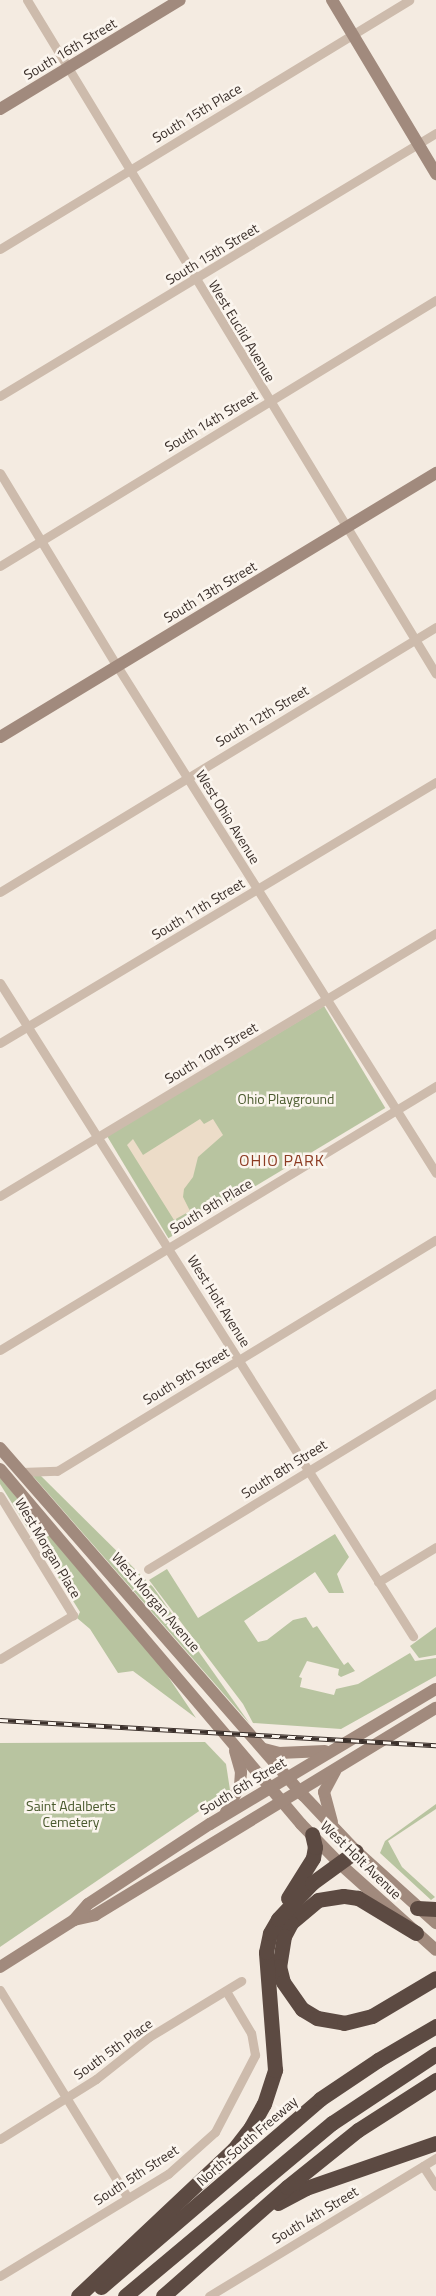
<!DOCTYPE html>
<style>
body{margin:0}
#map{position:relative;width:436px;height:2296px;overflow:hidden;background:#f4ebe1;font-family:"Titillium Web",sans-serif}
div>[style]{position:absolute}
.green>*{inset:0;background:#b8c4a0;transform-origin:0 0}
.plaza>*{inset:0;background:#ecdcc8}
.street>*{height:9px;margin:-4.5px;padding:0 4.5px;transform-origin:4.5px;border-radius:4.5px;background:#cdbbac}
.secondary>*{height:12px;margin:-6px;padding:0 6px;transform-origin:6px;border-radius:6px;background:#a18a7d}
.highway>*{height:15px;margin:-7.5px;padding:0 7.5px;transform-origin:7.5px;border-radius:7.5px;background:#5c4a42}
.rail>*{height:4.5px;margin-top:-2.25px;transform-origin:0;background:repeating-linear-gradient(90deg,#fbf5ee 0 8px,#3b302b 0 16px);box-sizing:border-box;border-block:1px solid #3b302b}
span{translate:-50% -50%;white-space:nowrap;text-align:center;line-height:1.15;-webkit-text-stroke:5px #fbf5ee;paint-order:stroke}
.street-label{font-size:14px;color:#3b302b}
.park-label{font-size:14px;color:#4a5a2e}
.quarter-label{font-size:16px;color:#8c3b22;letter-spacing:1px}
</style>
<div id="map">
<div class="green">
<i style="left:324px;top:1006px;width:119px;height:253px;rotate:59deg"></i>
<i style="clip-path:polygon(32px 1475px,40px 1475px,153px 1587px,250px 1724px)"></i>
<i style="clip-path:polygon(0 1478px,163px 1669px,196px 1718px,133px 1671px,118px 1673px,90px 1629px,77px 1618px,80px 1612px,0 1484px)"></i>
<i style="clip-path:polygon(335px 1534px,349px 1557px,337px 1574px,344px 1593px,329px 1593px,315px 1572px,244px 1621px,258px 1642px,267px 1640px,293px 1620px,306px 1617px,313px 1628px,317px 1626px,344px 1665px,348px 1662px,355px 1671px,341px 1677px,338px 1675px,339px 1669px,307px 1661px,299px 1677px,302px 1678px,300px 1687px,334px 1695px,336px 1689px,358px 1684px,410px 1653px,415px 1661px,436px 1658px,436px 1676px,341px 1729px,253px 1723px,243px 1704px,149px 1580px,167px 1569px,198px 1618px)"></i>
<i style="clip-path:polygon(436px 1627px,436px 1655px,419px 1658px,410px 1646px)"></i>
<i style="clip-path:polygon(205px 1742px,226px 1764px,230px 1790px,0 1947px,0 1743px)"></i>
<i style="clip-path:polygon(436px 1804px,436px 1809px,388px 1841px,402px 1867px,435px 1897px,431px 1900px,380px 1853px,385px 1841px)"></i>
</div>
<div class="plaza">
<i style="clip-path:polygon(200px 1119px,204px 1124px,213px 1119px,223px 1135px,198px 1157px,193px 1177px,184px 1189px,183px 1197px,190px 1211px,174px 1220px,127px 1145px,133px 1139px,143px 1155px)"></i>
</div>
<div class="street">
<i style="left:27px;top:0;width:788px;rotate:58.75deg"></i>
<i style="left:0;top:249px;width:479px;rotate:-31.3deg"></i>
<i style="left:0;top:396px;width:509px;rotate:-31.1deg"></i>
<i style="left:0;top:473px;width:226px;rotate:58.8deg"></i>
<i style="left:117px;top:666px;width:599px;rotate:57.82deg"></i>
<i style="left:0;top:566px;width:511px;rotate:-31.39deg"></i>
<i style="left:0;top:892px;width:510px;rotate:-31.29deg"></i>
<i style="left:0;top:983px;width:773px;rotate:57.69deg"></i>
<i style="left:0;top:1043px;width:508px;rotate:-30.91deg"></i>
<i style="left:0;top:1196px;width:509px;rotate:-31.1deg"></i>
<i style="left:0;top:1350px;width:510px;rotate:-31.2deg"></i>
<i style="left:21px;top:1472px;width:36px;rotate:-2deg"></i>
<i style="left:57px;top:1471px;width:444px;rotate:-31.4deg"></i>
<i style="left:0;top:1496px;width:140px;rotate:58.5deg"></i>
<i style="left:73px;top:1615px;width:85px;rotate:148.9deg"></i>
<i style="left:148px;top:1569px;width:338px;rotate:-31.4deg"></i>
<i style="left:378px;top:1582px;width:68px;rotate:-31.1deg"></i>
<i style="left:0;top:1990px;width:244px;rotate:58.4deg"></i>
<i style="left:0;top:2139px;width:113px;rotate:-32deg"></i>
<i style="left:96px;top:2079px;width:68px;rotate:-38.4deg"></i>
<i style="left:149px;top:2037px;width:108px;rotate:-31.3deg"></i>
<i style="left:423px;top:2166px;width:24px;rotate:57deg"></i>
<i style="left:0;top:2276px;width:197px;rotate:-31.3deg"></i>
<i style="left:168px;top:2174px;width:63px;rotate:-41.8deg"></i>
<i style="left:215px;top:2132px;width:87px;rotate:-62.5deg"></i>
<i style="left:255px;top:2055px;width:22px;rotate:-100deg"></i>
<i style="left:251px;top:2033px;width:49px;rotate:-120.8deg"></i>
<i style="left:209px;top:2296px;width:266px;rotate:-31.3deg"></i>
</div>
<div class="secondary">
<i style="left:332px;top:0;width:203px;rotate:59.1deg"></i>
<i style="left:0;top:109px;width:210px;rotate:-31.2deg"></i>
<i style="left:0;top:737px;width:510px;rotate:-31.2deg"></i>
<i style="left:0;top:1448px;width:461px;rotate:48.9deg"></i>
<i style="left:303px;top:1795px;width:77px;rotate:46.6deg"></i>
<i style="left:356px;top:1851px;width:108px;rotate:42deg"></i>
<i style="left:0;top:1469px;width:465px;rotate:49.7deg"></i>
<i style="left:301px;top:1824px;width:54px;rotate:45.7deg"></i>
<i style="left:339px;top:1863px;width:130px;rotate:41.9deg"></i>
<i style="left:264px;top:1749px;width:16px;rotate:15deg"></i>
<i style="left:279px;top:1753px;width:46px;rotate:-2.5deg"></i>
<i style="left:226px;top:1812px;width:30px;rotate:-62deg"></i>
<i style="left:240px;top:1786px;width:14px;rotate:-86deg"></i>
<i style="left:241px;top:1772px;width:22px;rotate:-106deg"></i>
<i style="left:332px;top:1822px;width:31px;rotate:-105deg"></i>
<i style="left:324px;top:1792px;width:24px;rotate:-62deg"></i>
<i style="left:74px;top:1920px;width:22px;rotate:-13deg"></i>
<i style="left:95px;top:1915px;width:399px;rotate:-31.3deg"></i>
<i style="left:0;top:1967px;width:88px;rotate:-32.4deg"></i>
<i style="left:74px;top:1920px;width:21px;rotate:-49deg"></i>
<i style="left:88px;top:1904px;width:146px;rotate:-33.3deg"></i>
<i style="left:210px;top:1824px;width:263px;rotate:-30.9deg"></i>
</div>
<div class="highway">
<i style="left:288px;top:1898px;width:47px;rotate:-58deg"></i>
<i style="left:313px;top:1858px;width:11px;rotate:-80deg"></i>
<i style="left:315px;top:1847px;width:13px;rotate:-103deg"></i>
<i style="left:417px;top:1908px;width:19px;rotate:3deg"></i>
<i style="left:416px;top:1933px;width:68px;rotate:-148.9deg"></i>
<i style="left:358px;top:1898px;width:15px;rotate:-172deg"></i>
<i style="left:343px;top:1896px;width:25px;rotate:171deg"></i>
<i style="left:318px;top:1900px;width:35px;rotate:140deg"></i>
<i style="left:291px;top:1923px;width:15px;rotate:118deg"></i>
<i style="left:284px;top:1936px;width:30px;rotate:99deg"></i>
<i style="left:279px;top:1966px;width:16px;rotate:76deg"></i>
<i style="left:283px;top:1982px;width:33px;rotate:55deg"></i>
<i style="left:302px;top:2009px;width:17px;rotate:31deg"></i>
<i style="left:317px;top:2018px;width:27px;rotate:10deg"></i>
<i style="left:344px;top:2023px;width:29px;rotate:-14deg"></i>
<i style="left:372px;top:2016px;width:74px;rotate:-30.7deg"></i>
<i style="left:278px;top:2203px;width:32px;rotate:-28deg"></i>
<i style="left:306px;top:2188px;width:138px;rotate:-19.1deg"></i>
<i style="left:101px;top:2287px;width:289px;rotate:-40.6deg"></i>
<i style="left:320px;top:2099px;width:70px;rotate:-33.9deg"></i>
<i style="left:378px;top:2060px;width:67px;rotate:-30.4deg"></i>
<i style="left:78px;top:2296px;width:214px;rotate:-43.3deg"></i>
<i style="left:234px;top:2149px;width:28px;rotate:-52deg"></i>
<i style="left:251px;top:2127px;width:26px;rotate:-61deg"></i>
<i style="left:264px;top:2104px;width:36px;rotate:-72deg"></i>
<i style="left:275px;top:2070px;width:118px;rotate:-94.4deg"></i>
<i style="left:266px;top:1952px;width:19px;rotate:-78deg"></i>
<i style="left:270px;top:1933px;width:16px;rotate:-60deg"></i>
<i style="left:278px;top:1919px;width:50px;rotate:-46.6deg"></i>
<i style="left:312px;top:1883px;width:54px;rotate:-36deg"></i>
<i style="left:125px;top:2296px;width:270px;rotate:-39.9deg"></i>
<i style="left:332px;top:2123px;width:125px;rotate:-33.6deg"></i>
<i style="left:163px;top:2296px;width:165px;rotate:-41.3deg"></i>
<i style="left:287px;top:2187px;width:91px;rotate:-38.8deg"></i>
<i style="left:358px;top:2130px;width:93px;rotate:-32.7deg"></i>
</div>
<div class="rail">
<i style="left:0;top:1720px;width:437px;rotate:3.3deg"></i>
</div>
<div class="street-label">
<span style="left:70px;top:49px;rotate:-31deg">South 16th Street</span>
<span style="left:197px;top:113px;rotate:-31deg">South 15th Place</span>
<span style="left:212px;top:254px;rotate:-31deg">South 15th Street</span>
<span style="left:242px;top:331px;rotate:59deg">West Euclid Avenue</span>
<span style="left:211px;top:421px;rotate:-31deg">South 14th Street</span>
<span style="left:210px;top:592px;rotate:-31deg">South 13th Street</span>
<span style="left:262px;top:716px;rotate:-31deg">South 12th Street</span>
<span style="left:228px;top:817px;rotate:58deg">West Ohio Avenue</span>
<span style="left:198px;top:909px;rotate:-31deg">South 11th Street</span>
<span style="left:211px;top:1053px;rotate:-31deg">South 10th Street</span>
<span style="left:211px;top:1206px;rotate:-31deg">South 9th Place</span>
<span style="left:219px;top:1301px;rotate:58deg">West Holt Avenue</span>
<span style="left:186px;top:1376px;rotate:-31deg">South 9th Street</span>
<span style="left:284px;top:1469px;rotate:-32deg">South 8th Street</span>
<span style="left:48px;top:1548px;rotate:59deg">West Morgan Place</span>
<span style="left:156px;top:1602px;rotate:49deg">West Morgan Avenue</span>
<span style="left:243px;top:1786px;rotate:-31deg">South 6th Street</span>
<span style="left:361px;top:1860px;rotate:44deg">West Holt Avenue</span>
<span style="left:113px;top:2049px;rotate:-36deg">South 5th Place</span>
<span style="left:247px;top:2141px;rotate:-41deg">North-South Freeway</span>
<span style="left:136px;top:2175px;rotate:-33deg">South 5th Street</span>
<span style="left:315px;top:2215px;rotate:-31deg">South 4th Street</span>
</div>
<div class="park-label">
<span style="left:286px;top:1099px">Ohio Playground</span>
<span style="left:71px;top:1814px">Saint Adalberts<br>Cemetery</span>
</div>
<div class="quarter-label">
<span style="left:282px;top:1160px">OHIO PARK</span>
</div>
</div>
